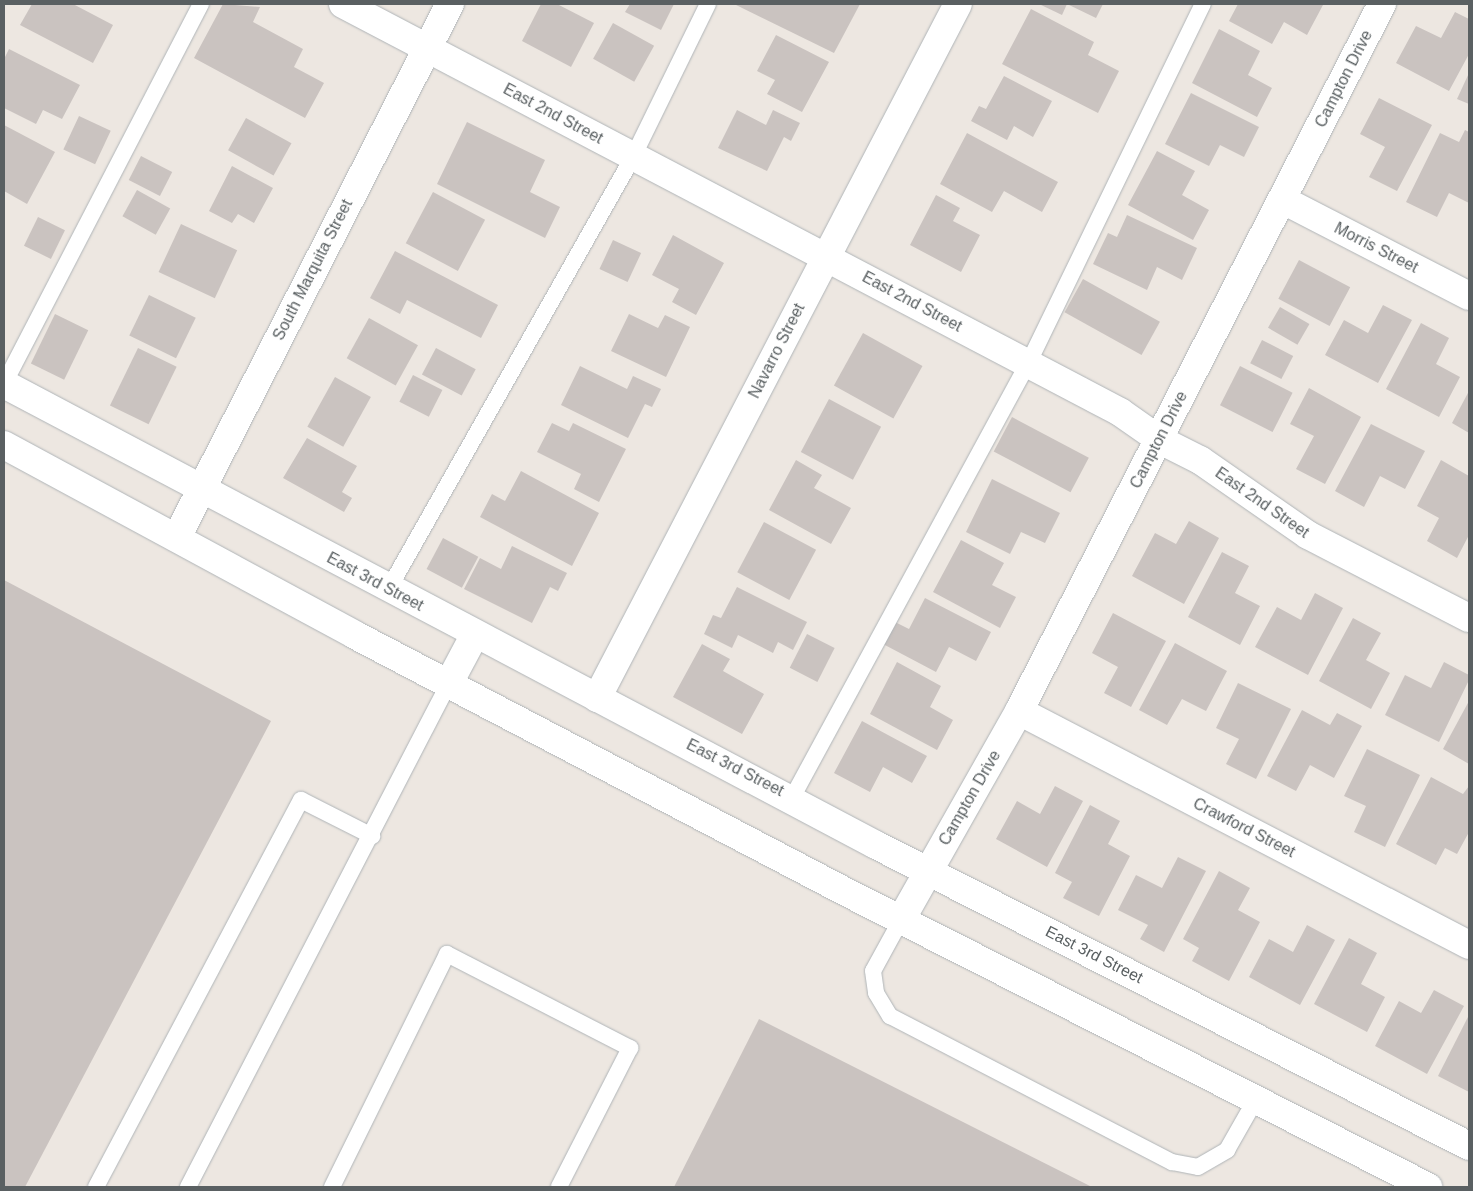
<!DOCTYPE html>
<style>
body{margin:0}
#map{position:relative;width:1473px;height:1191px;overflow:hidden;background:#ede7e1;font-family:Helvetica,sans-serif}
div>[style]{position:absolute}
.building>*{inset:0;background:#cac3c0;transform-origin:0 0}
.roads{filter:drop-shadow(0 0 1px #afb4b7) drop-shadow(0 0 1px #afb4b7)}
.service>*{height:16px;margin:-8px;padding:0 8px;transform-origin:8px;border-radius:8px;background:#fff}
.minor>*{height:28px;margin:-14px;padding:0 14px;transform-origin:14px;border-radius:14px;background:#fff}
.tertiary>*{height:28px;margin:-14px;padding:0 14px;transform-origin:14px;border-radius:14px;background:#fff}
span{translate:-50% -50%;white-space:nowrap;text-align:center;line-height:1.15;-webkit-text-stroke:4px #fff;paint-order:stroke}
.street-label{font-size:16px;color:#5a6062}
.frame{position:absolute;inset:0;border:5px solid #5a6062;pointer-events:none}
</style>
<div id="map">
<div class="building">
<i style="clip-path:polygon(32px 4px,73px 4px,113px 25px,93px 63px,20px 25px)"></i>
<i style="clip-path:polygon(223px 4px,260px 7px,253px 22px,303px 49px,294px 67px,324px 83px,305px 118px,194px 58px)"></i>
<i style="clip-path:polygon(541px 4px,557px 4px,594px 23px,571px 67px,522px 41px)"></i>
<i style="clip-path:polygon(630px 4px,674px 4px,661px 30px,625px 12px)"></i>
<i style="clip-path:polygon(734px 4px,860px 4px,834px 53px)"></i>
<i style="clip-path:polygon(1039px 4px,1067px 4px,1062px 15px)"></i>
<i style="clip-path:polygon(1067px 4px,1103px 4px,1096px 18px)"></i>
<i style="clip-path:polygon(1238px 4px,1321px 4px,1323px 5px,1307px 35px,1284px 22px,1272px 44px,1229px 21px)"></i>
<i style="clip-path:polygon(1031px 9px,1094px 42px,1088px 55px,1119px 71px,1098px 113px,1002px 64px)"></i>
<i style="clip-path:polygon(1455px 12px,1469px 19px,1469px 54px,1449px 91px,1396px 63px,1416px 26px,1441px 38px)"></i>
<i style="left:613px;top:23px;width:47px;height:41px;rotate:29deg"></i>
<i style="clip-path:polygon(1219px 29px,1260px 51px,1248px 75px,1272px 88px,1257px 117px,1192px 83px)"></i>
<i style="clip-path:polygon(776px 35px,829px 62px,802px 112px,767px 94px,775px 80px,757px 71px)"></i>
<i style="clip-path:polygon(9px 49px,80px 85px,62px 119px,43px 110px,36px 124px,4px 108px,4px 59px)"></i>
<i style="clip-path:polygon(1469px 73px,1469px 104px,1457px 99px)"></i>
<i style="clip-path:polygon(1004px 76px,1052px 101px,1033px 137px,1014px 126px,1007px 140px,971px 121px,979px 106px,986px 109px)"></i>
<i style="clip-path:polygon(1191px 93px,1259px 127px,1244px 157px,1220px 145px,1209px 166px,1165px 144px)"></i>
<i style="clip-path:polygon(1379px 98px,1432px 125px,1397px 191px,1369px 177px,1385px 147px,1360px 134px)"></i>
<i style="clip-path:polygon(737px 110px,766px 125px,773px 110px,800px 123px,791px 141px,784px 137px,767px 171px,718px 148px)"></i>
<i style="left:79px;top:116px;width:35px;height:37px;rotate:25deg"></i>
<i style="left:246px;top:118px;width:52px;height:37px;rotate:29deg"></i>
<i style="clip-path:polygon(467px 122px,545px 160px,530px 192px,560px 207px,545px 238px,437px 184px)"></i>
<i style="clip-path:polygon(4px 125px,55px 152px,27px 204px,4px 191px)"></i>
<i style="clip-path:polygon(1465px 130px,1469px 132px,1469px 203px,1449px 193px,1437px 217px,1406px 202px,1440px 133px,1459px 142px)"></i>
<i style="clip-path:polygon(967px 133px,1058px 182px,1042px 212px,1004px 191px,992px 212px,940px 184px)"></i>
<i style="clip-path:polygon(1157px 151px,1195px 171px,1182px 195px,1209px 210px,1193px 240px,1128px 205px)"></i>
<i style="left:141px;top:156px;width:35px;height:27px;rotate:27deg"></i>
<i style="clip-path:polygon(232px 166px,273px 188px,254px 223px,238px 214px,232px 223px,209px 211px)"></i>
<i style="left:137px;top:190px;width:38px;height:30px;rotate:29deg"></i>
<i style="left:433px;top:192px;width:59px;height:58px;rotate:28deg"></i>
<i style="clip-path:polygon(936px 195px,960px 208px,953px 221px,980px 235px,961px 272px,910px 245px)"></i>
<i style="clip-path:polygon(1127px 215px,1197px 248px,1182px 280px,1157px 267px,1147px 290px,1093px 264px,1108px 233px,1117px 237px)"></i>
<i style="left:38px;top:217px;width:30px;height:32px;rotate:26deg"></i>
<i style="left:181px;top:224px;width:62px;height:53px;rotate:25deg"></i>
<i style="clip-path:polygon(673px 235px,724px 263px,696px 315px,672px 302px,679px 289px,652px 275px)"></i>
<i style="left:613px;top:240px;width:31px;height:32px;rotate:25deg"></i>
<i style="clip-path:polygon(395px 251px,498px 305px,481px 338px,407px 300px,400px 314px,370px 298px)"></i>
<i style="left:1299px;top:260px;width:58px;height:44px;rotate:28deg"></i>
<i style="left:1083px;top:279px;width:88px;height:38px;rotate:29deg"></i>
<i style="left:149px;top:295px;width:52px;height:45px;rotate:26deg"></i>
<i style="clip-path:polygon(1383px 305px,1412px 320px,1378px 383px,1325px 355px,1344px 320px,1368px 333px)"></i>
<i style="left:1280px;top:307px;width:34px;height:24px;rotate:30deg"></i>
<i style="left:55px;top:314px;width:37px;height:55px;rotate:26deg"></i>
<i style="clip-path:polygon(629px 314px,658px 328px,665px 315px,690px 327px,666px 377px,611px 351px)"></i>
<i style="left:369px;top:318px;width:56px;height:46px;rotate:29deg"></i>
<i style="clip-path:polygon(1421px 323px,1449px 338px,1436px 364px,1460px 377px,1439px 417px,1386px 389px)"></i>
<i style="left:863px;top:333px;width:68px;height:60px;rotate:29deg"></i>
<i style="left:1262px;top:340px;width:35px;height:26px;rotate:27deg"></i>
<i style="left:138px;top:348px;width:43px;height:64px;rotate:26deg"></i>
<i style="left:436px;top:348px;width:45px;height:30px;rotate:28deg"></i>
<i style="clip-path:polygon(580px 366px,627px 389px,633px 376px,661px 389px,652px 407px,645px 404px,628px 438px,561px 405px)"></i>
<i style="left:1240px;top:366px;width:59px;height:44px;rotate:27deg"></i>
<i style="left:413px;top:375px;width:33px;height:30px;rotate:27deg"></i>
<i style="left:335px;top:377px;width:41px;height:57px;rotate:29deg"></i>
<i style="clip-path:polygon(1309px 388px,1361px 417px,1325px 484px,1296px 469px,1314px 436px,1290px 424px)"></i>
<i style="clip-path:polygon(1469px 391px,1469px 433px,1452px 423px)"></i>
<i style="left:829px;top:399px;width:59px;height:60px;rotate:28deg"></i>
<i style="left:1012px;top:417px;width:87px;height:39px;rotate:28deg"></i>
<i style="clip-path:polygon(552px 423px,569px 431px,573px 423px,626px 449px,599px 502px,574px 489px,581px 474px,537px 452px)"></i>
<i style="clip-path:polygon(1371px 424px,1425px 451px,1405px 489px,1380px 476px,1364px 507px,1335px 491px)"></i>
<i style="clip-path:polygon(307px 438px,357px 466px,342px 492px,352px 498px,344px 512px,283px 478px)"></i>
<i style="clip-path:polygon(796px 460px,822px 475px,814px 488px,851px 508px,831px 544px,769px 510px)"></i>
<i style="clip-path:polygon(1441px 460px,1469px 476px,1469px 535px,1457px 558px,1427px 541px,1439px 518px,1417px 506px)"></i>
<i style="clip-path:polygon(521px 471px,599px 513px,572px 566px,480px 517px,492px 494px,505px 501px)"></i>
<i style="clip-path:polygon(992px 479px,1060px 513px,1045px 543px,1021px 532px,1010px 554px,966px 532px)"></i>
<i style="clip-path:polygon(1189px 521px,1219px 538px,1184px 604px,1132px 576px,1155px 533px,1176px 544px)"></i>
<i style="left:764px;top:522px;width:59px;height:57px;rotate:28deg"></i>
<i style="left:443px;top:538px;width:40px;height:35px;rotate:28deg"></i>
<i style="clip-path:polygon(961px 540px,1004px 563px,992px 585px,1016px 597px,1000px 628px,933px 592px)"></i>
<i style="clip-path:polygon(512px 546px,567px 573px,558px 591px,550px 587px,532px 623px,464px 589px,480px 558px,501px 569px)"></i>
<i style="clip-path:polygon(1222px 552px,1249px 566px,1235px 593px,1260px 606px,1240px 645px,1188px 617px)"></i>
<i style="clip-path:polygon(4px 580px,271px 721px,25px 1187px,4px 1187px)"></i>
<i style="clip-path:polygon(737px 587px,807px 622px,793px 650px,778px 642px,773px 653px,738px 635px,732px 648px,704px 634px,713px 615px,721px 618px)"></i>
<i style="clip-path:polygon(1315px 593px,1343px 608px,1308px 675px,1255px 647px,1277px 607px,1301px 620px)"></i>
<i style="clip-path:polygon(925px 598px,991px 632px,976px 661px,949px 647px,936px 672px,883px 644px,895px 622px,909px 629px)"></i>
<i style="clip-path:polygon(1113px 613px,1166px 641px,1131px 707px,1104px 693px,1118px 667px,1092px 653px)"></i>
<i style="clip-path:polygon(1353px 618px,1381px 633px,1366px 660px,1390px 673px,1371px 709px,1319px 681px)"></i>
<i style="left:807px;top:634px;width:31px;height:38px;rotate:27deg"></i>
<i style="clip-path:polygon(1175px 643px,1227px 671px,1206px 711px,1182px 699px,1167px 725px,1139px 710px)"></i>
<i style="clip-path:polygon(702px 644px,730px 659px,723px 671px,764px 694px,742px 734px,673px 697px)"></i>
<i style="clip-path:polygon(897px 662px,941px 686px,930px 707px,953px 720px,937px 750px,870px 714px)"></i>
<i style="clip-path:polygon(1444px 662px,1469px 675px,1469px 680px,1439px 742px,1385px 715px,1405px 675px,1431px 688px)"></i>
<i style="clip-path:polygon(1238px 683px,1291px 709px,1256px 779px,1226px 764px,1239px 739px,1216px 728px)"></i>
<i style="clip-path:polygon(1469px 701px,1469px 764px,1443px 749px)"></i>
<i style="clip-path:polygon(1302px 710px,1330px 725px,1337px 713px,1362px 726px,1334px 778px,1310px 765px,1296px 791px,1267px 776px)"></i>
<i style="clip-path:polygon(862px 721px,927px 756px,912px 783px,883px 767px,870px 792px,834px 773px)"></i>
<i style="clip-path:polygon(1367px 749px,1420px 775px,1385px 847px,1354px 832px,1366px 806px,1344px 796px)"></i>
<i style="clip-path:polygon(1431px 777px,1463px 794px,1469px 786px,1469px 832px,1457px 854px,1445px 848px,1436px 865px,1396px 844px)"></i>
<i style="clip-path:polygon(1055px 786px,1083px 801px,1047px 867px,996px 839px,1017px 801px,1040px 814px)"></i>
<i style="clip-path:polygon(1090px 805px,1120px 821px,1108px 844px,1130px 856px,1099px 916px,1063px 898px,1072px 882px,1055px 873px)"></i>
<i style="clip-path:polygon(1178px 857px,1206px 871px,1164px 952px,1140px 939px,1148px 925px,1118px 910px,1136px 875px,1162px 888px)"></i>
<i style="clip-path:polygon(1219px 871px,1250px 888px,1238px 910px,1260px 922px,1229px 981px,1192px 961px,1199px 948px,1183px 939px)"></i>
<i style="clip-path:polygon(1307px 925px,1335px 940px,1300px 1005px,1249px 977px,1269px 939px,1293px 952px)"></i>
<i style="clip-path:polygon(1349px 938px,1377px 953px,1361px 984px,1385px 997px,1367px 1032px,1314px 1004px)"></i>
<i style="clip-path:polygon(1434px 990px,1464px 1006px,1427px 1074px,1375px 1046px,1399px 1001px,1421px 1013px)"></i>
<i style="clip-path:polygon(1469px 1015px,1469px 1092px,1438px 1076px)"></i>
<i style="clip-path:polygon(759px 1019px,1092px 1187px,674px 1187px)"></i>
</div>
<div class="roads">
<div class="service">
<i style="left:4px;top:384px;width:428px;rotate:-62.6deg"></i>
<i style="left:388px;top:590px;width:498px;rotate:-60.5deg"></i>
<i style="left:633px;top:157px;width:170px;rotate:-63.9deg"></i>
<i style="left:792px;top:798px;width:494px;rotate:-61.5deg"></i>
<i style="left:1028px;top:364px;width:400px;rotate:-64.1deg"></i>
<i style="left:902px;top:918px;width:60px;rotate:118.7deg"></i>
<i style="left:873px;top:971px;width:22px;rotate:82deg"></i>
<i style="left:876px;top:993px;width:27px;rotate:59deg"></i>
<i style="left:890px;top:1016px;width:318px;rotate:27.4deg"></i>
<i style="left:1172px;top:1162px;width:26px;rotate:11deg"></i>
<i style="left:1198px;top:1167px;width:34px;rotate:-30deg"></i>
<i style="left:1227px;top:1150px;width:59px;rotate:-60.4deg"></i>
<i style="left:96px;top:1187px;width:438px;rotate:-62.1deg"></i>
<i style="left:301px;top:800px;width:80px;rotate:26.9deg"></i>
<i style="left:188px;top:1187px;width:568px;rotate:-62.62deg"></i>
<i style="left:332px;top:1187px;width:260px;rotate:-63.7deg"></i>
<i style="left:447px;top:954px;width:206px;rotate:27.2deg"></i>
<i style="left:630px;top:1048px;width:156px;rotate:117.1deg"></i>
</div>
<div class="minor">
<i style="left:343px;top:4px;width:878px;rotate:27.7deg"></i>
<i style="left:1120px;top:412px;width:49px;rotate:35deg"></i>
<i style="left:1160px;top:440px;width:45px;rotate:26.6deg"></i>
<i style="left:1200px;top:460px;width:131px;rotate:34.8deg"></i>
<i style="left:1308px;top:535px;width:181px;rotate:27.3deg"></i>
<i style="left:1283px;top:200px;width:209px;rotate:27.3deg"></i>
<i style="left:177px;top:537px;width:599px;rotate:-62.88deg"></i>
<i style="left:449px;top:683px;width:55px;rotate:-62deg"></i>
<i style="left:597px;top:698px;width:782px;rotate:-62.52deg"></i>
<i style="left:1019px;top:711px;width:507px;rotate:27.47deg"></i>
<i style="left:902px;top:918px;width:238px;rotate:-60.5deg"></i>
<i style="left:1019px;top:711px;width:795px;rotate:-62.82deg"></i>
</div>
<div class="tertiary">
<i style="left:4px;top:384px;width:986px;rotate:27.86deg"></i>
<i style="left:876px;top:845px;width:665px;rotate:26.91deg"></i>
<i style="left:4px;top:445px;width:399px;rotate:28.4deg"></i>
<i style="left:355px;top:635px;width:552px;rotate:27.63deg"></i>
<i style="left:844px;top:891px;width:655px;rotate:26.88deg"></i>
</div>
</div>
<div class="street-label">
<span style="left:1344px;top:79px;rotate:-63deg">Campton Drive</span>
<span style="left:553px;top:114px;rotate:28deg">East 2nd Street</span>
<span style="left:1376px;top:248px;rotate:27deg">Morris Street</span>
<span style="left:313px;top:270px;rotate:-63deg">South Marquita Street</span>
<span style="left:912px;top:302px;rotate:28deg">East 2nd Street</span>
<span style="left:777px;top:351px;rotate:-63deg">Navarro Street</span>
<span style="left:1159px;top:440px;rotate:-63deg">Campton Drive</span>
<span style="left:1262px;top:503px;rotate:35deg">East 2nd Street</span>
<span style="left:375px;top:582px;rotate:28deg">East 3rd Street</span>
<span style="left:735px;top:768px;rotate:27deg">East 3rd Street</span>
<span style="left:970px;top:798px;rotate:-60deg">Campton Drive</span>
<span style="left:1244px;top:828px;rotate:27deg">Crawford Street</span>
<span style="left:1094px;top:955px;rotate:27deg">East 3rd Street</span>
</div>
<div class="frame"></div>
</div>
